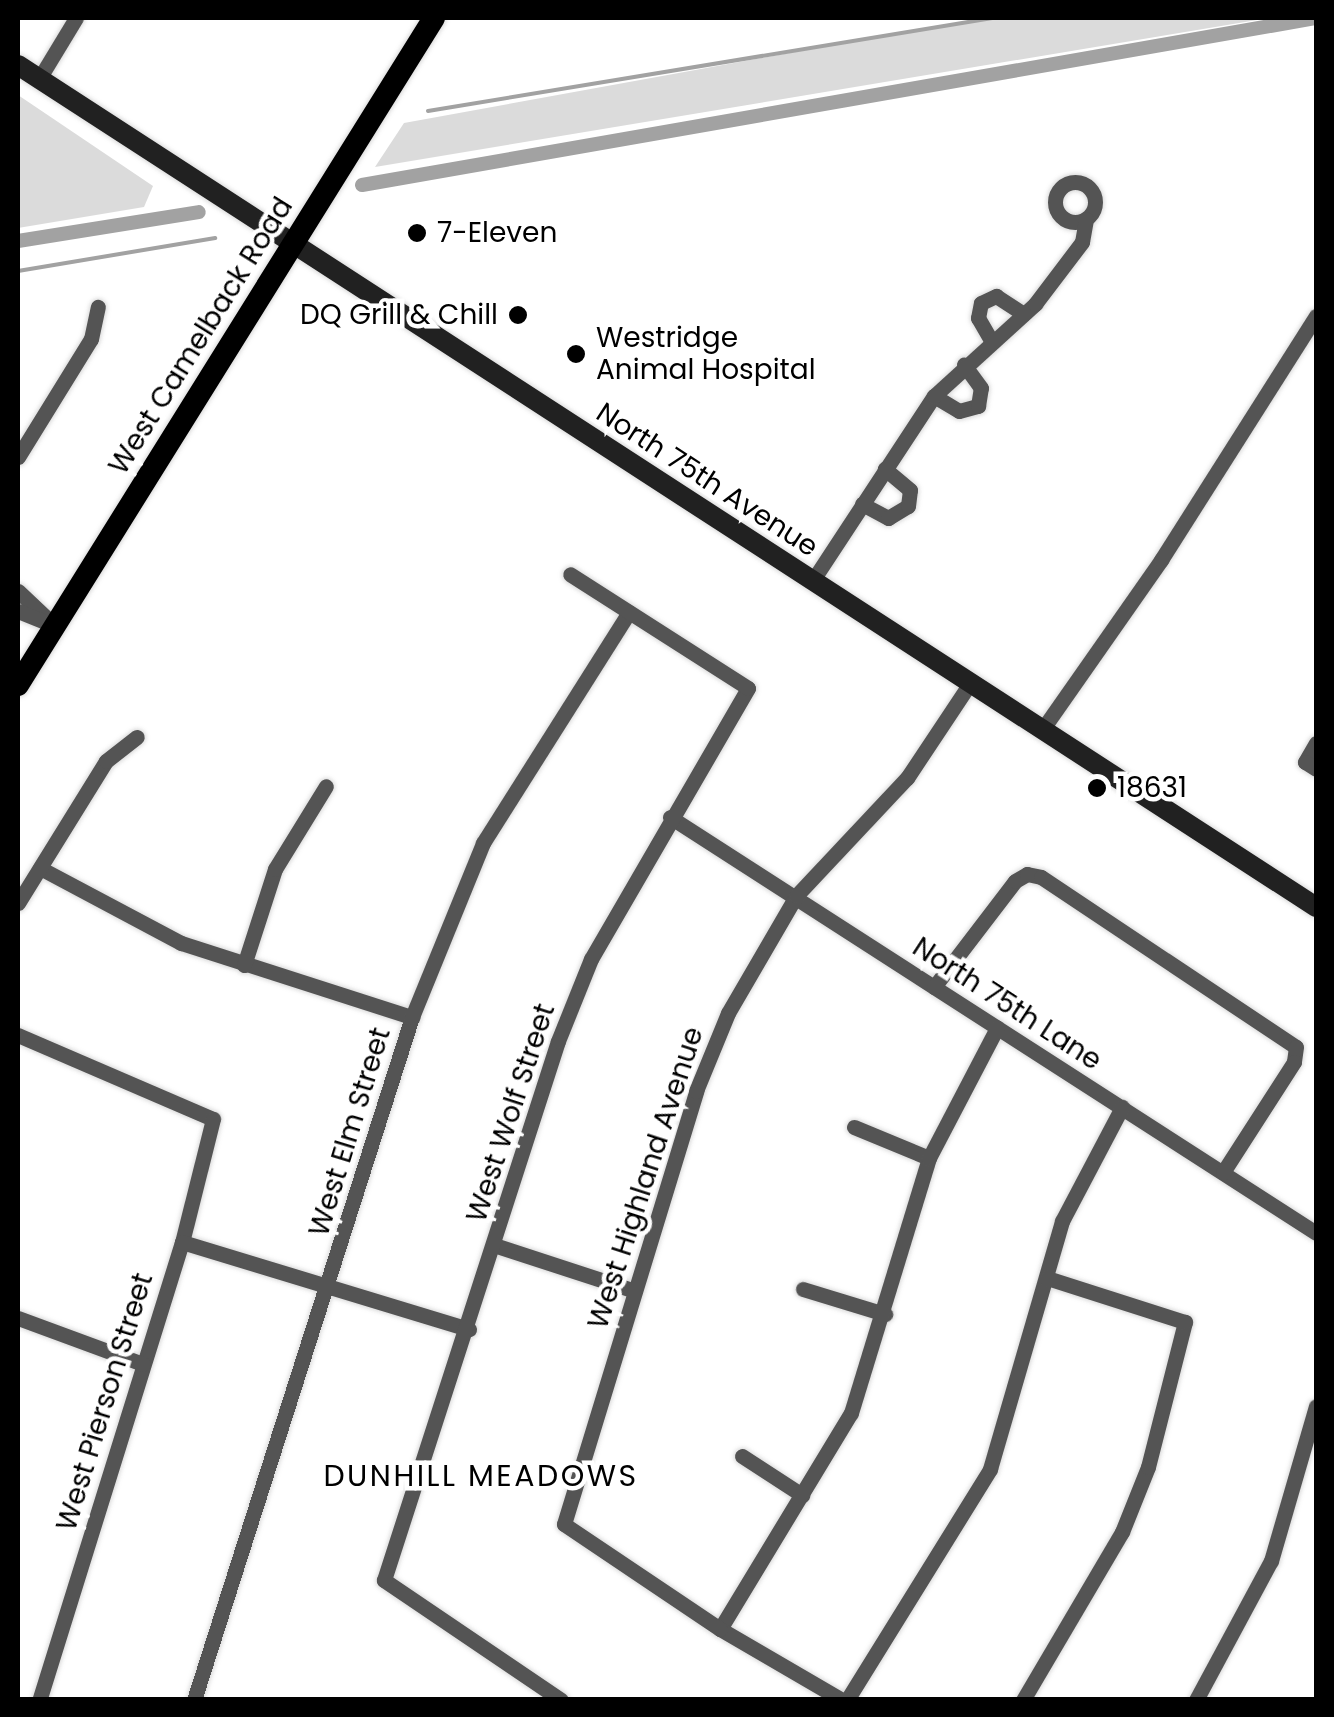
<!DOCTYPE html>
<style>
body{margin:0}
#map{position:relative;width:1334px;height:1717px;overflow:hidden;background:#fff;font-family:Poppins,sans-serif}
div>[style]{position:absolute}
.green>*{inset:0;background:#dbdbdb}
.stream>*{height:4px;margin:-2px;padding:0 2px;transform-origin:2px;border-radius:2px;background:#a2a2a2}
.canal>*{height:14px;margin:-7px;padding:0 7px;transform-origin:7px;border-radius:7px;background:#a2a2a2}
.roads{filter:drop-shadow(0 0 2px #dbdbdb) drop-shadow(0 0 2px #dbdbdb)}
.minor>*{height:15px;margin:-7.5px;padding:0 7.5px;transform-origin:7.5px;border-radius:7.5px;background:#545454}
.minor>.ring{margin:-7.5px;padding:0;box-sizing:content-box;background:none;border:15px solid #545454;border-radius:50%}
.secondary>*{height:20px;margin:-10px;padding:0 10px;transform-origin:10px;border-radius:10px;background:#212121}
.primary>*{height:22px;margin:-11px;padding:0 11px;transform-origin:11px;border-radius:11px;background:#000}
.dots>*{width:28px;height:28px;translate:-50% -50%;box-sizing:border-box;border:5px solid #fff;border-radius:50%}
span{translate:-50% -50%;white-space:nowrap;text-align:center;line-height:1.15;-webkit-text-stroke:9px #fff;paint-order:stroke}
.poi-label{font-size:28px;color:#000}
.left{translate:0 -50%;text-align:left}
.right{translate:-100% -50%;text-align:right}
.street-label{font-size:28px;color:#000}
.neighbourhood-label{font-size:30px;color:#000;letter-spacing:2.5px}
.frame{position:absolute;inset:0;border:20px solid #000;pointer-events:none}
</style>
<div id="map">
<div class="green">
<i style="clip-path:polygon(982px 18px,1269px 18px,375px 167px,404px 123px)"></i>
<i style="clip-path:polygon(18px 95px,153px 186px,144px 207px,18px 228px)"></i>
</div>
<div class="stream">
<i style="left:428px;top:111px;width:572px;rotate:-9.36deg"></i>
<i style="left:18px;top:271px;width:200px;rotate:-9.5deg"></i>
</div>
<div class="canal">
<i style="left:362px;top:185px;width:969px;rotate:-9.93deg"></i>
<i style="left:18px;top:241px;width:183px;rotate:-9.1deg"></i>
</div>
<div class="roads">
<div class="minor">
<i style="left:39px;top:79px;width:71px;rotate:-58.8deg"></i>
<i class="ring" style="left:1055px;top:182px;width:25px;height:25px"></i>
<i style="left:992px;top:342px;width:28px;rotate:-120deg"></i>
<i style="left:978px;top:318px;width:15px;rotate:-79deg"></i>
<i style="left:981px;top:303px;width:17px;rotate:-25deg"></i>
<i style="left:996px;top:296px;width:33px;rotate:33deg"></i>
<i style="left:934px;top:396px;width:29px;rotate:31deg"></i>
<i style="left:959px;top:411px;width:20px;rotate:-15deg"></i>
<i style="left:978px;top:406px;width:18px;rotate:-81deg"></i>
<i style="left:981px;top:388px;width:29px;rotate:-126deg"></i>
<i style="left:18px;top:457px;width:139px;rotate:-58.3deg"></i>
<i style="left:91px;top:339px;width:33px;rotate:-78deg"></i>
<i style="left:862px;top:504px;width:30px;rotate:28deg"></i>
<i style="left:888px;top:518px;width:23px;rotate:-31deg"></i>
<i style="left:908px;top:506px;width:16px;rotate:-83deg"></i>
<i style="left:910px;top:490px;width:33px;rotate:-140deg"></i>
<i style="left:813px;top:580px;width:220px;rotate:-56.7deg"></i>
<i style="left:934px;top:396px;width:137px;rotate:-42.3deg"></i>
<i style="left:1035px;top:304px;width:78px;rotate:-52.8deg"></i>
<i style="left:1082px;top:242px;width:23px;rotate:-80deg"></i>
<i style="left:18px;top:591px;width:51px;rotate:43.4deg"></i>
<i style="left:18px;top:611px;width:40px;rotate:22deg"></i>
<i style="left:1042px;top:730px;width:208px;rotate:-55deg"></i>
<i style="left:1161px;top:560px;width:289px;rotate:-57.6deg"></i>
<i style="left:1316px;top:743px;width:22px;rotate:120deg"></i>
<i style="left:1305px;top:762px;width:13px;rotate:32deg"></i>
<i style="left:670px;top:817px;width:768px;rotate:32.78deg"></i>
<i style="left:40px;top:868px;width:160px;rotate:28deg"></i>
<i style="left:181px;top:943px;width:243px;rotate:17.8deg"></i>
<i style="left:18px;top:903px;width:167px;rotate:-58.2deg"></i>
<i style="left:106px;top:761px;width:39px;rotate:-38deg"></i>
<i style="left:244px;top:965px;width:101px;rotate:-72.1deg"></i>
<i style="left:275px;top:869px;width:97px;rotate:-58.4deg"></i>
<i style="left:934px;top:987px;width:133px;rotate:-52.6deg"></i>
<i style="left:1015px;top:881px;width:14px;rotate:-30deg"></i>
<i style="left:1027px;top:874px;width:14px;rotate:12deg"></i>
<i style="left:1041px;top:877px;width:306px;rotate:33.7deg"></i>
<i style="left:1296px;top:1047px;width:15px;rotate:98deg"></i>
<i style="left:1294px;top:1062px;width:131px;rotate:122.8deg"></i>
<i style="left:18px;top:1035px;width:212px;rotate:23.3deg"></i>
<i style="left:213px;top:1119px;width:127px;rotate:104.1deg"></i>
<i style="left:182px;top:1242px;width:480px;rotate:107.3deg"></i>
<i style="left:854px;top:1127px;width:81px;rotate:22.5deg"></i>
<i style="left:182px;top:1242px;width:300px;rotate:16.9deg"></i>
<i style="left:494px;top:1245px;width:148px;rotate:18.1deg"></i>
<i style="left:803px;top:1289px;width:86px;rotate:17deg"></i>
<i style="left:18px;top:1318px;width:133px;rotate:20.2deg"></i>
<i style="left:742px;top:1456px;width:72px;rotate:33deg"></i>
<i style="left:720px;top:1629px;width:253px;rotate:-58.8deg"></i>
<i style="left:851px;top:1413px;width:267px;rotate:-73deg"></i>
<i style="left:929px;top:1158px;width:147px;rotate:-62.4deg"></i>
<i style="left:194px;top:1700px;width:717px;rotate:-72.3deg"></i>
<i style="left:412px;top:1017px;width:188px;rotate:-67.8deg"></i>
<i style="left:483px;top:843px;width:273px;rotate:-57.7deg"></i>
<i style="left:561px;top:1700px;width:214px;rotate:-145.9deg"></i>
<i style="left:384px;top:1580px;width:566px;rotate:-72.11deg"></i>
<i style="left:558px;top:1041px;width:88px;rotate:-68.1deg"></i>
<i style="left:591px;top:959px;width:313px;rotate:-59.9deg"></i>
<i style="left:748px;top:688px;width:211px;rotate:-147.4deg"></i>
<i style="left:842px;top:1700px;width:141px;rotate:-149.8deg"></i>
<i style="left:720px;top:1629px;width:188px;rotate:-146.1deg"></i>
<i style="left:564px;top:1524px;width:453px;rotate:-73deg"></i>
<i style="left:696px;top:1091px;width:84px;rotate:-67.7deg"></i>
<i style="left:728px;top:1013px;width:135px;rotate:-59.8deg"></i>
<i style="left:796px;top:896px;width:162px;rotate:-46.8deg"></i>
<i style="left:907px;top:778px;width:114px;rotate:-56.4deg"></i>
<i style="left:847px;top:1700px;width:272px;rotate:-58.2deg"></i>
<i style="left:990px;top:1469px;width:258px;rotate:-73.8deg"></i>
<i style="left:1062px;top:1221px;width:129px;rotate:-62.2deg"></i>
<i style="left:1023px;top:1700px;width:195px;rotate:-59.5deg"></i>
<i style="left:1122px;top:1532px;width:70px;rotate:-68.2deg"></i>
<i style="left:1148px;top:1467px;width:150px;rotate:-75.7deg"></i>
<i style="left:1185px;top:1322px;width:145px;rotate:-162.3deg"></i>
<i style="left:1196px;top:1700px;width:158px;rotate:-61.7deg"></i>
<i style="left:1271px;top:1561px;width:161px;rotate:-73.8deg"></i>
</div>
<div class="secondary">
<i style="left:18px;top:65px;width:1547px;rotate:32.97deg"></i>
</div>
<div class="primary">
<i style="left:18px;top:685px;width:786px;rotate:-58.05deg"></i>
</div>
</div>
<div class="dots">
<i style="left:417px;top:233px;background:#000"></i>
<i style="left:518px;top:315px;background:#000"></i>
<i style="left:576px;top:354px;background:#000"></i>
<i style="left:1097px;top:788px;background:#000"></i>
</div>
<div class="poi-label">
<span class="left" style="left:437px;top:233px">7-Eleven</span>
<span class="right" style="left:498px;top:315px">DQ Grill &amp; Chill</span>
<span class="left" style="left:596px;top:354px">Westridge<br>Animal Hospital</span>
<span class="left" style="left:1117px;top:788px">18631</span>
</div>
<div class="street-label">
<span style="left:201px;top:336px;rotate:-58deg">West Camelback Road</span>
<span style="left:707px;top:480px;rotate:33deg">North 75th Avenue</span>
<span style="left:1007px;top:1004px;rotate:33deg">North 75th Lane</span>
<span style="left:511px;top:1113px;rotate:-72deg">West Wolf Street</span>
<span style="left:350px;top:1132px;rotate:-73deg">West Elm Street</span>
<span style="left:646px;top:1178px;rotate:-72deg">West Highland Avenue</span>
<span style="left:105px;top:1402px;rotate:-73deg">West Pierson Street</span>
</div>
<div class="neighbourhood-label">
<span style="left:481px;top:1476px">DUNHILL MEADOWS</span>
</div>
<div class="frame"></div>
</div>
